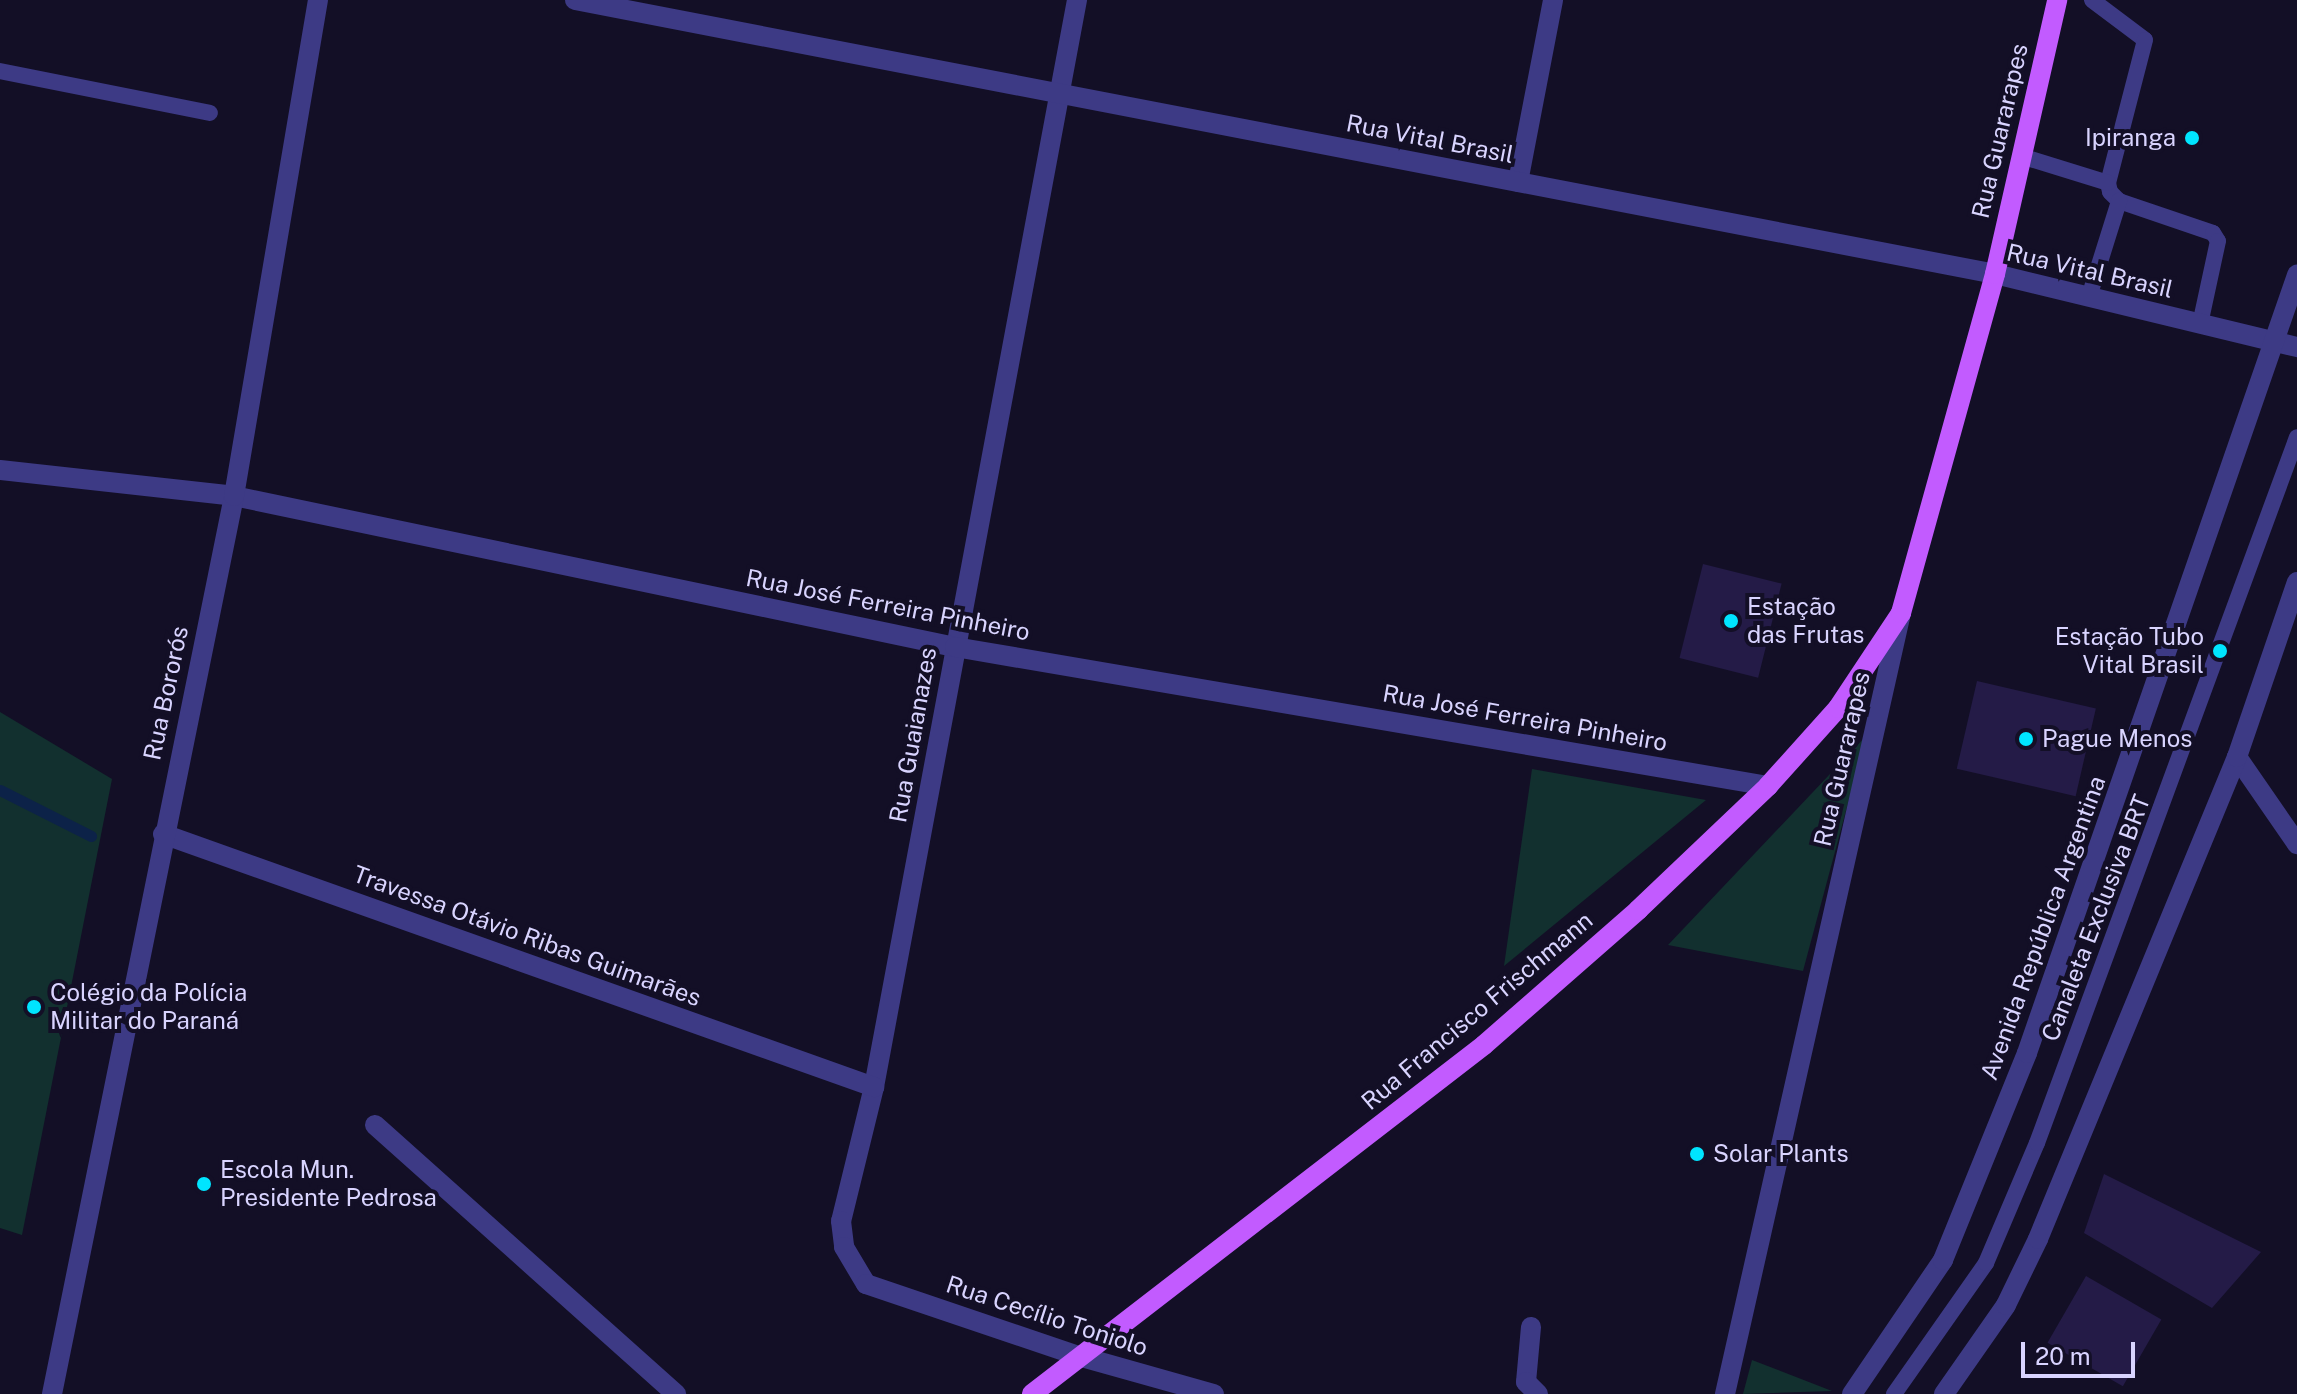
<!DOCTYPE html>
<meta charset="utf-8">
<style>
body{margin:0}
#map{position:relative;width:2297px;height:1394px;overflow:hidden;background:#130f26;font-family:"Public Sans",sans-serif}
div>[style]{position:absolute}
.green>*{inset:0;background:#12302f}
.stream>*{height:11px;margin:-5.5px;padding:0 5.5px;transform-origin:5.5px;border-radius:5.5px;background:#0c2248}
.building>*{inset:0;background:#241b47;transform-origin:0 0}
.service>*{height:16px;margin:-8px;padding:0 8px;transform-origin:8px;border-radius:8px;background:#3d3a85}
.minor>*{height:20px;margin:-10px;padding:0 10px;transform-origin:10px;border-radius:10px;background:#3d3a85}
.tertiary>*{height:20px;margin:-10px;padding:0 10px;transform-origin:10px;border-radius:10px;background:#3d3a85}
.primary>*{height:20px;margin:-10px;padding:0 10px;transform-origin:10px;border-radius:10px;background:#c25bff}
.dots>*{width:22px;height:22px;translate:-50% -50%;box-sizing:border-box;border:4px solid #130f26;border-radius:50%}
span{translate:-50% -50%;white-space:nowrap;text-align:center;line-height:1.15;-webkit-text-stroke:8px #130f26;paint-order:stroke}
.street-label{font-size:24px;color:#d9d4ff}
.poi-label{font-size:24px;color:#d9d4ff}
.right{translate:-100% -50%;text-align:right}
.left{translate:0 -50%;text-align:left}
.scale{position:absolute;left:2021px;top:1342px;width:114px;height:36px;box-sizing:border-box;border:4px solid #d9d4ff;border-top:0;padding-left:10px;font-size:24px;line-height:28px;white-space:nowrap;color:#d9d4ff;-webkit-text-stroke:6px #130f26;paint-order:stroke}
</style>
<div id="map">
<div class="green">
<i style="clip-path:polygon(0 712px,112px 779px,22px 1235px,0 1228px)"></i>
<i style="clip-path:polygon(1866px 736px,1803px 971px,1668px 945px)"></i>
<i style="clip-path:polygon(1532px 769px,1706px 800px,1504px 966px)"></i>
<i style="clip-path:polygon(1752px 1360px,1832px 1391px,1743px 1394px)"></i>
</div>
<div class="stream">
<i style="left:0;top:790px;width:102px;rotate:26.8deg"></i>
</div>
<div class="building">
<i style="left:1703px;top:564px;width:81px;height:97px;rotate:14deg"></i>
<i style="left:1977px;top:681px;width:122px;height:90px;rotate:13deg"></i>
<i style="clip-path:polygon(2104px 1174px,2261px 1252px,2212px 1308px,2084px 1233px)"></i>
<i style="left:2086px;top:1276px;width:87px;height:77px;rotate:30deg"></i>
</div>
<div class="service">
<i style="left:2092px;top:0;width:66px;rotate:37deg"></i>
<i style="left:2145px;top:40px;width:148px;rotate:104.5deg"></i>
<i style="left:2108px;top:183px;width:9px;rotate:77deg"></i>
<i style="left:2110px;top:192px;width:13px;rotate:45deg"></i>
<i style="left:2119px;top:201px;width:99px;rotate:18.8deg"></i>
<i style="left:2213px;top:233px;width:9px;rotate:58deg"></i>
<i style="left:2218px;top:241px;width:85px;rotate:102.2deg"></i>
<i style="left:0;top:71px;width:214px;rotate:11.3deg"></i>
<i style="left:2021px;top:156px;width:91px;rotate:17.2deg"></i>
<i style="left:2089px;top:297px;width:101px;rotate:-72.6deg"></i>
<i style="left:1894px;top:1394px;width:160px;rotate:-54.9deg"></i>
<i style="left:1986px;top:1263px;width:130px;rotate:-67deg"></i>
<i style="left:2037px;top:1143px;width:752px;rotate:-69.78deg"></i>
</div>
<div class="minor">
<i style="left:1077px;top:0;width:1106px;rotate:100.58deg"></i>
<i style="left:874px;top:1087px;width:138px;rotate:103.8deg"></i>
<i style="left:841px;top:1221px;width:26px;rotate:83deg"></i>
<i style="left:844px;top:1247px;width:43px;rotate:59.3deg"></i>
<i style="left:866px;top:1284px;width:228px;rotate:18.7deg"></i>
<i style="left:1082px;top:1357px;width:137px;rotate:15.7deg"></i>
<i style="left:1518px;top:182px;width:185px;rotate:-79.1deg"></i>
<i style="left:0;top:470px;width:235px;rotate:6.3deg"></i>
<i style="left:234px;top:496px;width:737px;rotate:11.83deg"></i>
<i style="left:955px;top:647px;width:825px;rotate:9.7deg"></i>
<i style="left:2237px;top:757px;width:106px;rotate:55.4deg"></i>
<i style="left:163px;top:834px;width:755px;rotate:19.59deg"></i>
<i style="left:375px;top:1125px;width:404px;rotate:41.8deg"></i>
<i style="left:1531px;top:1327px;width:55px;rotate:95.2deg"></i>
<i style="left:1526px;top:1382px;width:17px;rotate:45deg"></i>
<i style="left:52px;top:1394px;width:916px;rotate:-78.54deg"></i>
<i style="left:234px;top:496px;width:503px;rotate:-80.39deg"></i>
<i style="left:1725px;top:1394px;width:801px;rotate:-77.3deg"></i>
</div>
<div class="tertiary">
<i style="left:575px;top:0;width:1446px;rotate:10.92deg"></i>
<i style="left:1995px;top:274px;width:311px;rotate:13.6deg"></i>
<i style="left:1852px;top:1394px;width:162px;rotate:-55.8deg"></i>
<i style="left:1943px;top:1260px;width:223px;rotate:-67.9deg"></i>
<i style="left:2027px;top:1053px;width:824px;rotate:-70.86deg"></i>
<i style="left:1944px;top:1394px;width:108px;rotate:-55.1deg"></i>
<i style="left:2006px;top:1305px;width:73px;rotate:-64.1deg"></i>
<i style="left:2038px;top:1239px;width:521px;rotate:-67.57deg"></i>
<i style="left:2237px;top:757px;width:185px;rotate:-71.1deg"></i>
</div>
<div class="primary">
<i style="left:1032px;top:1394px;width:571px;rotate:-37.67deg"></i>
<i style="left:1484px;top:1045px;width:205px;rotate:-41.2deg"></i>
<i style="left:1638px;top:910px;width:180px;rotate:-43.6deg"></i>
<i style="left:1768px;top:786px;width:105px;rotate:-48.1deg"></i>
<i style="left:1838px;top:708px;width:114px;rotate:-56.4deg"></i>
<i style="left:1901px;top:613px;width:352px;rotate:-74.5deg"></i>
<i style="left:1995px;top:274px;width:281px;rotate:-77.2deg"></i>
</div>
<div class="dots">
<i style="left:2192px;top:138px;background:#00e5ff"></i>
<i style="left:1731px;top:621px;background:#00e5ff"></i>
<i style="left:2220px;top:651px;background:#00e5ff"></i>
<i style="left:2026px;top:739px;background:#00e5ff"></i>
<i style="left:34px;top:1007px;background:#00e5ff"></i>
<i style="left:1697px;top:1154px;background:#00e5ff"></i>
<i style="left:204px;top:1184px;background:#00e5ff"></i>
</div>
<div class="street-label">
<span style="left:2000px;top:131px;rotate:-77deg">Rua Guararapes</span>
<span style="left:1430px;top:139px;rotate:11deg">Rua Vital Brasil</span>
<span style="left:2090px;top:271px;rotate:13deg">Rua Vital Brasil</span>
<span style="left:888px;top:605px;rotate:11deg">Rua José Ferreira Pinheiro</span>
<span style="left:166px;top:693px;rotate:-78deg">Rua Bororós</span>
<span style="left:1525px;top:718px;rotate:10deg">Rua José Ferreira Pinheiro</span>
<span style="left:913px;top:735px;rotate:-80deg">Rua Guaianazes</span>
<span style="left:1842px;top:759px;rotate:-77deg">Rua Guararapes</span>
<span style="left:2096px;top:918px;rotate:-69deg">Canaleta Exclusiva BRT</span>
<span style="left:2043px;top:928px;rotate:-70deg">Avenida República Argentina</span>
<span style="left:527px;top:936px;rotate:20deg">Travessa Otávio Ribas Guimarães</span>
<span style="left:1477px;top:1011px;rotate:-40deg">Rua Francisco Frischmann</span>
<span style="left:1047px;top:1316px;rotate:18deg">Rua Cecílio Toniolo</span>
</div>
<div class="poi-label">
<span class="right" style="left:2176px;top:138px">Ipiranga</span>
<span class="left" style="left:1747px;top:621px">Estação<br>das Frutas</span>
<span class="right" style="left:2204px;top:651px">Estação Tubo<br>Vital Brasil</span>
<span class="left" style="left:2042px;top:739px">Pague Menos</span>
<span class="left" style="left:50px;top:1007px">Colégio da Polícia<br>Militar do Paraná</span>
<span class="left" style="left:1713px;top:1154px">Solar Plants</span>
<span class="left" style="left:220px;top:1184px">Escola Mun.<br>Presidente Pedrosa</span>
</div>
<div class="scale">20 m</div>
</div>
